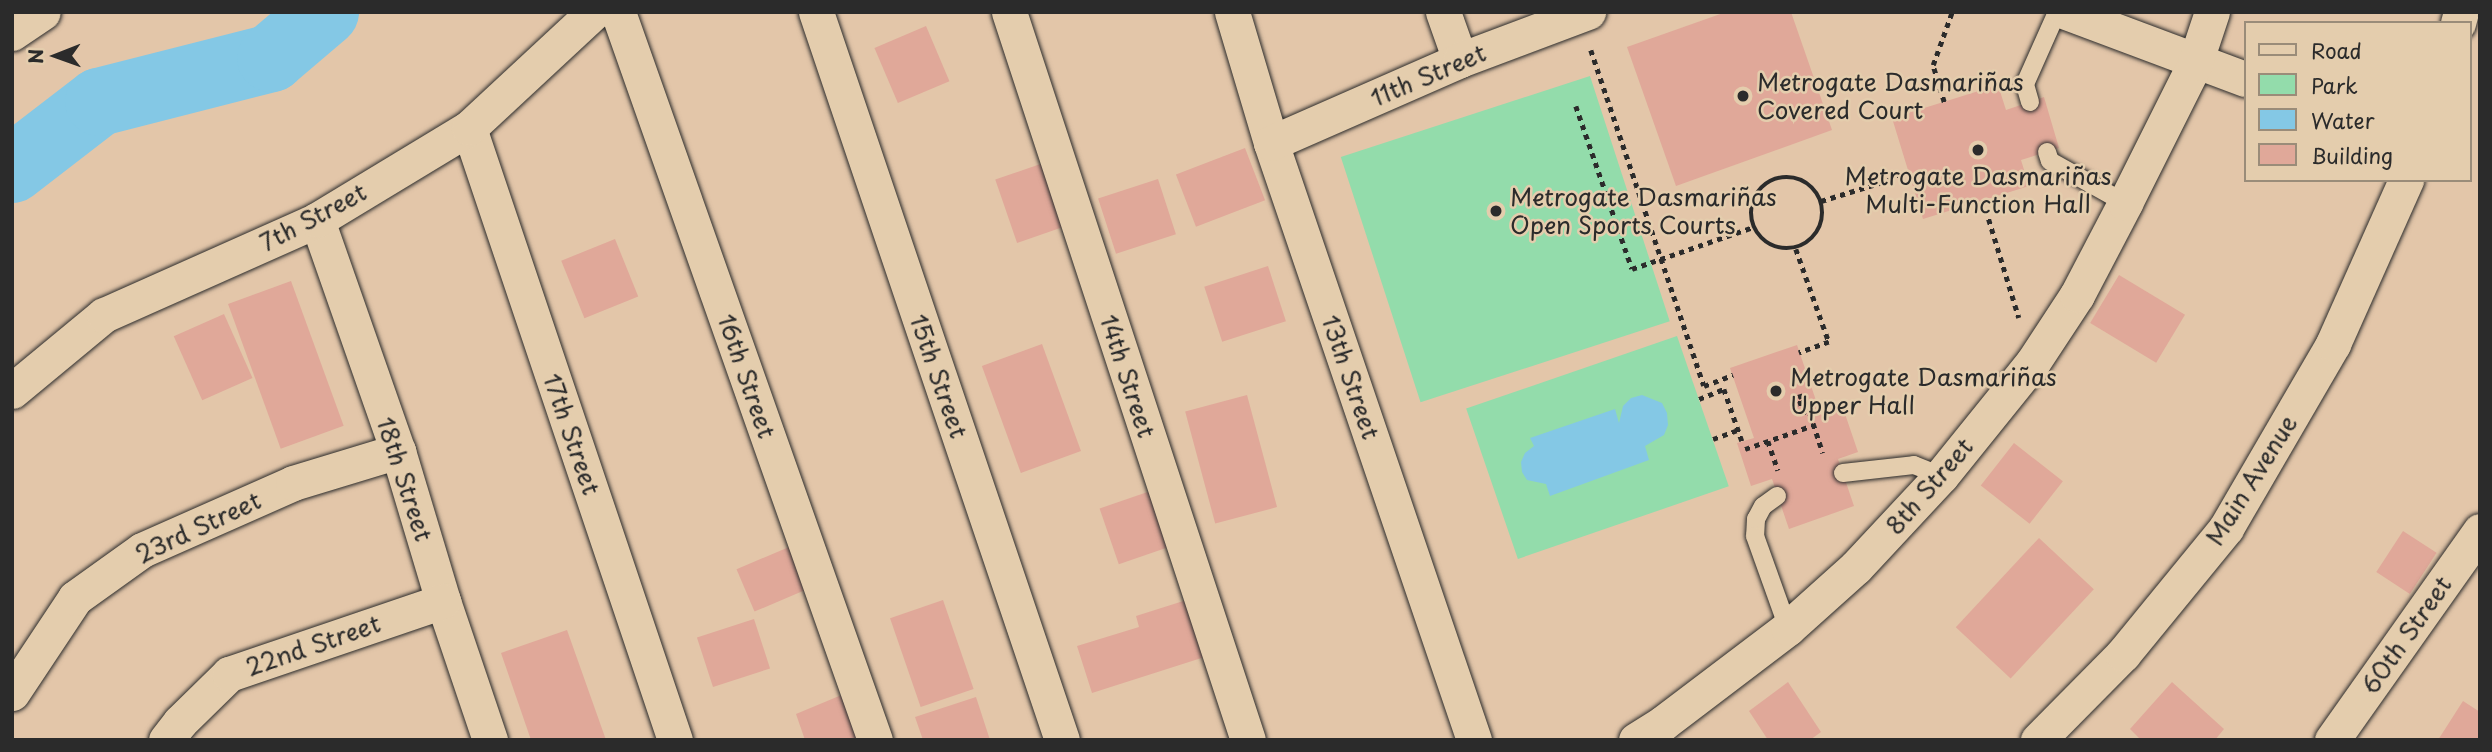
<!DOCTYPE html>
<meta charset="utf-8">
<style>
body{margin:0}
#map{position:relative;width:2492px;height:752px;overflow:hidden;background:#e3c6a9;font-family:"Playpen Sans",sans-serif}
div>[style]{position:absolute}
.green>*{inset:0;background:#93dcab;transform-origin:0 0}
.water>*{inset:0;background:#84c8e5}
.river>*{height:68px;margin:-34px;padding:0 34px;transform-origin:34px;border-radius:34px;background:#84c8e5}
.building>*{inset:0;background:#e0a899;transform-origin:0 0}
.path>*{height:4.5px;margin-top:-2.25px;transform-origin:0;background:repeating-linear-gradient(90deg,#2b2b2b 0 5px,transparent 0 10px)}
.path>.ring{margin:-2.25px;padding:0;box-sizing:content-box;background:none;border:4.5px solid #2b2b2b;border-radius:50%}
.roads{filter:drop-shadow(0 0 2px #2b2b2b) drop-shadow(0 0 2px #2b2b2b)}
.service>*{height:18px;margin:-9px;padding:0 9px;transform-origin:9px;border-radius:9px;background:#e4cdad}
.minor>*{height:35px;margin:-17.5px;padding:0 17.5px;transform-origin:17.5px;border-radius:17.5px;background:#e4cdad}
.dots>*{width:19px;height:19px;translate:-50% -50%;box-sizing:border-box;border:4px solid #e4cdad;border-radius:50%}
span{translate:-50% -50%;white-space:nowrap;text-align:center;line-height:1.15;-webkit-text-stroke:5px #e4cdad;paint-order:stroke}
.street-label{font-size:24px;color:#2b2b2b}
.poi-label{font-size:24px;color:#2b2b2b}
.left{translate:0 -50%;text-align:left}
.frame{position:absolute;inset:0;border:14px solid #2b2b2b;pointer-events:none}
.legend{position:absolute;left:2244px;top:21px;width:228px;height:161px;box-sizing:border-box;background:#e4cdad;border:2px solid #9a8c79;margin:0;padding:9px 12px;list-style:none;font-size:21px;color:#2b2b2b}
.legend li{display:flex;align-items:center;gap:14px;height:35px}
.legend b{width:35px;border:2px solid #9a8c79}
.north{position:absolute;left:21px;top:21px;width:70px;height:70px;-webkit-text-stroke:5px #e4cdad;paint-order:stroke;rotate:269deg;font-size:19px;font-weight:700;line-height:28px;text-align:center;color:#2b2b2b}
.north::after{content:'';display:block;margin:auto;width:24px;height:32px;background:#2b2b2b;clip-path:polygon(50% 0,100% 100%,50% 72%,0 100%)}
</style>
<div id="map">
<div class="green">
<i style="left:1590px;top:76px;width:258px;height:262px;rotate:72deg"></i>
<i style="left:1677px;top:336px;width:159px;height:223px;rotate:71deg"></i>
</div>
<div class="water">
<i style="clip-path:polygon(1642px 395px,1662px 403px,1667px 413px,1668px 425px,1664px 435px,1645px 446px,1649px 460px,1550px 496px,1546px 484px,1527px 480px,1522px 472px,1521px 462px,1525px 453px,1534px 446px,1530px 438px,1615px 409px,1619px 423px,1623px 406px,1631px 398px)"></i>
</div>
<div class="river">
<i style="left:12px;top:169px;width:110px;rotate:-37.6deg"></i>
<i style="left:99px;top:102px;width:178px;rotate:-14.3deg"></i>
<i style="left:271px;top:58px;width:71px;rotate:-40.4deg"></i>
</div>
<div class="building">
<i style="clip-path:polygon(1726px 12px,1791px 12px,1832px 130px,1676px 186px,1627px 47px)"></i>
<i style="left:926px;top:26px;width:60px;height:56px;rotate:67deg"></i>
<i style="clip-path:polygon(1998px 85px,2006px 110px,2044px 97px,2059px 148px,2021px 160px,2029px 186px,1923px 219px,1892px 118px)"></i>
<i style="left:1245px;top:148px;width:56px;height:74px;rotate:69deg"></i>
<i style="left:1052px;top:160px;width:67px;height:60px;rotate:71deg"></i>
<i style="left:1158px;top:179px;width:58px;height:63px;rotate:72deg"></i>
<i style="left:615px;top:239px;width:62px;height:58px;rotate:68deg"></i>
<i style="left:1268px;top:266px;width:58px;height:67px;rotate:72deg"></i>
<i style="left:2119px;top:275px;width:77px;height:56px;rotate:31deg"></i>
<i style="left:291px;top:281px;width:154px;height:67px;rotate:70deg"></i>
<i style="left:224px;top:314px;width:70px;height:55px;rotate:66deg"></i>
<i style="left:1042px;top:344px;width:114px;height:64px;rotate:70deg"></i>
<i style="clip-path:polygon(1797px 345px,1821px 415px,1843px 408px,1858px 452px,1838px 459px,1854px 506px,1789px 529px,1772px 479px,1751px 486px,1737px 443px,1754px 438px,1730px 368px)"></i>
<i style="left:1247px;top:395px;width:116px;height:64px;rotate:75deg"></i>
<i style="left:2014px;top:443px;width:62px;height:54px;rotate:38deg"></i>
<i style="left:1162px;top:487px;width:59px;height:66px;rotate:71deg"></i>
<i style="left:2403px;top:531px;width:40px;height:49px;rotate:33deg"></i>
<i style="left:2039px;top:538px;width:75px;height:122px;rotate:43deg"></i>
<i style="left:789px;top:547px;width:46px;height:57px;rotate:67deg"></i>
<i style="clip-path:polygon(1196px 597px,1214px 654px,1092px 693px,1077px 646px,1139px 627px,1136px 616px)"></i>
<i style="left:943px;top:600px;width:94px;height:56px;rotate:71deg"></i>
<i style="left:754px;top:619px;width:52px;height:60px;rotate:72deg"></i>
<i style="clip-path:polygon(567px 630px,606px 740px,531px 740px,501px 653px)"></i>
<i style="clip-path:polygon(1788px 682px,1821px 732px,1810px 740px,1768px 740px,1749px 711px)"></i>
<i style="clip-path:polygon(2172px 682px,2224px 729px,2215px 740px,2141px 740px,2130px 729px)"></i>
<i style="clip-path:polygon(844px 694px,860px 740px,805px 740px,796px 714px)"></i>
<i style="clip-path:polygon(976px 697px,990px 740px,923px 740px,915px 717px)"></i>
<i style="clip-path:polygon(2463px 701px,2480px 712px,2480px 740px,2438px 740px)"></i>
</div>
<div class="path">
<i style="left:1591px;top:50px;width:354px;rotate:71.4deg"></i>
<i style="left:1704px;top:386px;width:31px;rotate:-21deg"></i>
<i style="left:1944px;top:102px;width:39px;rotate:-107deg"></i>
<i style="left:1933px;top:65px;width:56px;rotate:-70.3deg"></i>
<i style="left:1576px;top:106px;width:172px;rotate:71deg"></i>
<i style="left:1632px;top:269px;width:128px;rotate:-19.1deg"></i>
<i class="ring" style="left:1751px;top:177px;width:67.5px;height:67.5px"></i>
<i style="left:1983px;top:200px;width:123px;rotate:73deg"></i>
<i style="left:1821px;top:201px;width:92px;rotate:-17.1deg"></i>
<i style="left:1796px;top:249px;width:99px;rotate:70.5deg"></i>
<i style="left:1829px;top:342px;width:32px;rotate:160deg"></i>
<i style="left:1699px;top:399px;width:27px;rotate:-22deg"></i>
<i style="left:1724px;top:389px;width:55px;rotate:70.9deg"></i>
<i style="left:1804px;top:415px;width:19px;rotate:-108deg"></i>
<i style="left:1798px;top:397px;width:6px;rotate:-18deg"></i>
<i style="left:1804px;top:395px;width:61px;rotate:71.9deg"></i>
<i style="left:1713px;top:439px;width:27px;rotate:-20deg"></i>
<i style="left:1768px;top:441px;width:31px;rotate:71deg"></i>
<i style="left:1745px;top:449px;width:73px;rotate:-19.2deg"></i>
</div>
<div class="roads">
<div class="service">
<i style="left:2030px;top:102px;width:19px;rotate:-106deg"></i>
<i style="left:2025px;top:84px;width:79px;rotate:-66deg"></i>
<i style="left:2047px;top:152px;width:9px;rotate:72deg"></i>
<i style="left:2050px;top:161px;width:86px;rotate:29.2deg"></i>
<i style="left:1843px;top:473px;width:71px;rotate:-6.4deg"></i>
<i style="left:1914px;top:465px;width:29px;rotate:22deg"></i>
<i style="left:1777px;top:496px;width:17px;rotate:144deg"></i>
<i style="left:1763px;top:506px;width:15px;rotate:118deg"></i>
<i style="left:1756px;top:519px;width:17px;rotate:93deg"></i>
<i style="left:1755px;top:536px;width:98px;rotate:70.3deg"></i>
</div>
<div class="minor">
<i style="left:618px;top:12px;width:772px;rotate:70.56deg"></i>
<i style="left:816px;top:12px;width:768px;rotate:71.33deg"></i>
<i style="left:1009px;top:12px;width:766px;rotate:71.83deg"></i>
<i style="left:1232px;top:12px;width:137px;rotate:73.4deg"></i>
<i style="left:1271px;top:143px;width:631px;rotate:71.22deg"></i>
<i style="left:1443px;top:12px;width:51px;rotate:70.5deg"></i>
<i style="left:2066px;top:12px;width:191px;rotate:20.5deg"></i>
<i style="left:2458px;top:23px;width:11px;rotate:-75deg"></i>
<i style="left:12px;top:33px;width:37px;rotate:-34deg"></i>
<i style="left:469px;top:128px;width:646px;rotate:71.4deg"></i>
<i style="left:1271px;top:143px;width:206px;rotate:-23.7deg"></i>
<i style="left:1460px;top:60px;width:137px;rotate:-20.6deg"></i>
<i style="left:317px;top:220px;width:245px;rotate:70.7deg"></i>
<i style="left:398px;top:451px;width:157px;rotate:73.3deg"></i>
<i style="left:443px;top:601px;width:147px;rotate:71.3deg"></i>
<i style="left:12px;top:391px;width:119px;rotate:-39.6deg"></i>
<i style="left:104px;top:315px;width:233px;rotate:-24deg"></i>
<i style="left:317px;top:220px;width:178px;rotate:-31.2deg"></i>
<i style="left:469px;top:128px;width:171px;rotate:-42.9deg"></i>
<i style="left:12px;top:693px;width:114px;rotate:-56.4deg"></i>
<i style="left:75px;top:598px;width:82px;rotate:-35.6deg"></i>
<i style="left:142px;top:550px;width:165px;rotate:-23.9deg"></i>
<i style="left:293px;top:483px;width:110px;rotate:-16.9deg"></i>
<i style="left:166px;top:740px;width:23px;rotate:-52deg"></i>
<i style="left:180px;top:722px;width:69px;rotate:-44.4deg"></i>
<i style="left:229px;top:674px;width:226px;rotate:-18.8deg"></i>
<i style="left:1636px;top:740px;width:32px;rotate:-32deg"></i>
<i style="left:1663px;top:723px;width:157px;rotate:-37.2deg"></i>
<i style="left:1788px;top:628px;width:91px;rotate:-41.9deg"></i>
<i style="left:1856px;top:567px;width:125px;rotate:-47deg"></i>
<i style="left:1941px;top:476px;width:146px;rotate:-51.1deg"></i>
<i style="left:2033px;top:362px;width:80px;rotate:-56.7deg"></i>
<i style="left:2077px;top:295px;width:104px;rotate:-62.4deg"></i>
<i style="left:2125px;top:203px;width:157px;rotate:-63.4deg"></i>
<i style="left:2195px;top:63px;width:54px;rotate:-71.6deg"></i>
<i style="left:2038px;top:740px;width:121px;rotate:-45.3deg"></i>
<i style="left:2123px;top:654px;width:163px;rotate:-50.7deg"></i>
<i style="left:2226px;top:528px;width:213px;rotate:-59.8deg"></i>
<i style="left:2333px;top:344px;width:180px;rotate:-66deg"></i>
<i style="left:2332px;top:740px;width:256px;rotate:-54.7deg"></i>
</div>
</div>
<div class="dots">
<i style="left:1743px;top:96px;background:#2b2b2b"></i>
<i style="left:1978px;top:150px;background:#2b2b2b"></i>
<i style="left:1496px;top:211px;background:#2b2b2b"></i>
<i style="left:1776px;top:391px;background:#2b2b2b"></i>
</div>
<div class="street-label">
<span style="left:1428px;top:75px;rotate:-23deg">11th Street</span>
<span style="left:313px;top:217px;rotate:-28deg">7th Street</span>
<span style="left:747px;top:376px;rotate:71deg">16th Street</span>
<span style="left:939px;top:376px;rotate:71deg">15th Street</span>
<span style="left:1128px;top:376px;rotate:72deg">14th Street</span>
<span style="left:1351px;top:377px;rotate:71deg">13th Street</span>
<span style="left:572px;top:434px;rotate:71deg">17th Street</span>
<span style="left:405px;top:479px;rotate:72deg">18th Street</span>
<span style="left:2251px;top:480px;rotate:-58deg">Main Avenue</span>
<span style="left:1929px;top:486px;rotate:-49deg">8th Street</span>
<span style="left:198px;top:527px;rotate:-25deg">23rd Street</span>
<span style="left:2406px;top:635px;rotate:-55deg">60th Street</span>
<span style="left:313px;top:645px;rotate:-19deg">22nd Street</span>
</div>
<div class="poi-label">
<span class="left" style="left:1757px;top:96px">Metrogate Dasmariñas<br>Covered Court</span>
<span style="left:1978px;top:190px">Metrogate Dasmariñas<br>Multi-Function Hall</span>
<span class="left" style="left:1510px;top:211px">Metrogate Dasmariñas<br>Open Sports Courts</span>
<span class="left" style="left:1790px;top:391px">Metrogate Dasmariñas<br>Upper Hall</span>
</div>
<div class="frame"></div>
<ul class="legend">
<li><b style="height:9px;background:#e4cdad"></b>Road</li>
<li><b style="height:19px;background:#93dcab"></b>Park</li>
<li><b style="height:19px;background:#84c8e5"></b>Water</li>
<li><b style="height:19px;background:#e0a899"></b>Building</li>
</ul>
<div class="north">N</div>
</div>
